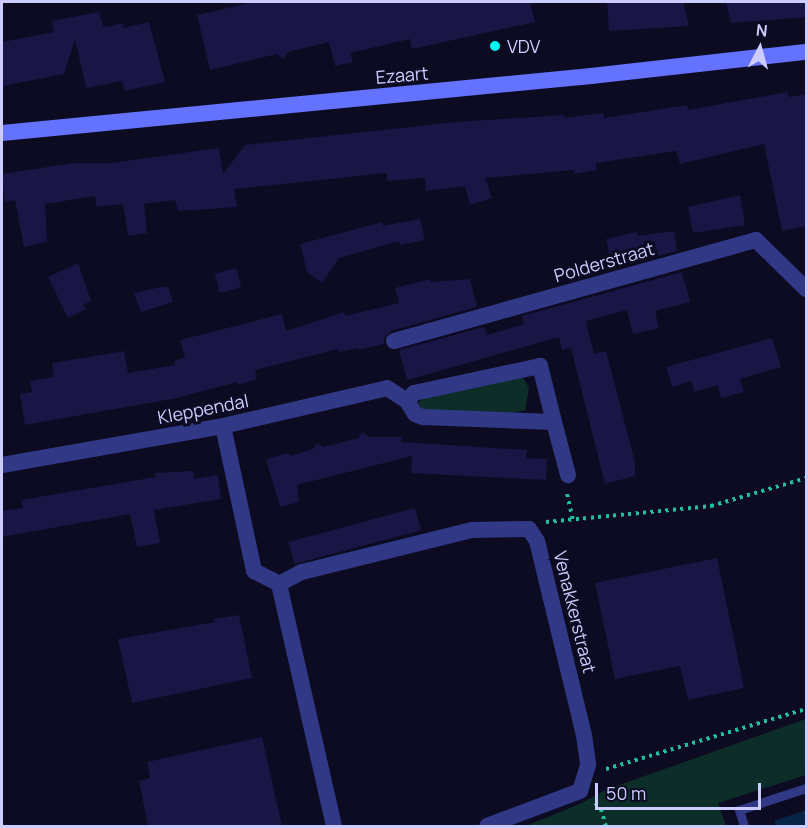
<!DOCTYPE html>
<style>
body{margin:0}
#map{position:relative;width:808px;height:828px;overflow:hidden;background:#0c0b22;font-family:Manrope,sans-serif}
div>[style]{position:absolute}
.green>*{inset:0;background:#0d2d28}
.water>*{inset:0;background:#062546}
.building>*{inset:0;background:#191545;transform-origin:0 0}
.path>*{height:4px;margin-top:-2px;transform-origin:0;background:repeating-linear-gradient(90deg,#21bea1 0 3px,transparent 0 7.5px)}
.service>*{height:9px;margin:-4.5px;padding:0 4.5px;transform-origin:4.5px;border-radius:4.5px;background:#313886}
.minor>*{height:16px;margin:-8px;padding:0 8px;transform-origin:8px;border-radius:8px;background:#313886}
.secondary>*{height:16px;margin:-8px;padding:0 8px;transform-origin:8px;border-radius:8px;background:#6372ff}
.dots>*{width:16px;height:16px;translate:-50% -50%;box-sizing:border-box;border:3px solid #0c0b22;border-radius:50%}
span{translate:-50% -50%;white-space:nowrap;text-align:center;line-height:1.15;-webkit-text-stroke:6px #0c0b22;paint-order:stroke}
.poi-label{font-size:18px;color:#ccf}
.left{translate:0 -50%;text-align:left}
.street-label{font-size:18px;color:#ccf}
.frame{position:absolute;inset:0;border:3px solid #ccf;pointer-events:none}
.north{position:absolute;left:730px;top:18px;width:60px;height:60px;-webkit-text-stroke:4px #0c0b22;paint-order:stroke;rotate:6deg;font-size:16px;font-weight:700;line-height:24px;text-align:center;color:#ccf}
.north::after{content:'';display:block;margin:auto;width:21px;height:27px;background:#ccf;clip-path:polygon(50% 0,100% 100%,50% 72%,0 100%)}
.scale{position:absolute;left:595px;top:783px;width:166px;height:27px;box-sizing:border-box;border:3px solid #ccf;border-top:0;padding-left:8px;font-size:18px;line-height:21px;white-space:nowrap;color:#ccf;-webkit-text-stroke:4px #0c0b22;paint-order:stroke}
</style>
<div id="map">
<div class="green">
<i style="clip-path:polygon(516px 376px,524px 379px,529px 388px,525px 410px,513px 413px,430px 411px,421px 408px,418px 402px,427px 397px)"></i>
<i style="clip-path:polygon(806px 719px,806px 775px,718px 803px,726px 826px,526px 826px,582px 803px,605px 790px)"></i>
</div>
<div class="water">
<i style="clip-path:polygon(806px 810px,806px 826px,776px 826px,774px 821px)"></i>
</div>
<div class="building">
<i style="clip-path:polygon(254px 2px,530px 2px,535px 22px,412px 49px,410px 39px,350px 53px,353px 62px,335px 66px,329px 42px,288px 52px,283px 59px,277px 54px,210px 70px,197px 15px)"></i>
<i style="clip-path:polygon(607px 2px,683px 2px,689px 26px,609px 31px)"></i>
<i style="clip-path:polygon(726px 2px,807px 2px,807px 17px,731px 23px)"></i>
<i style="clip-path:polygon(99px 12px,103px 26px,106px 27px,123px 23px,124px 28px,149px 22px,165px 82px,125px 91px,122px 81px,86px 88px,75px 39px,64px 74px,2px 86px,2px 42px,54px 32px,52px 21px)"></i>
<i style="clip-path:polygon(788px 92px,789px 97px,807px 94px,807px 226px,782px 231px,764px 144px,680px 164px,676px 151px,596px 163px,597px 170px,574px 174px,574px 170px,485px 178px,492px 198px,470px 205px,465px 186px,426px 191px,425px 178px,387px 181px,387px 173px,234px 189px,237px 207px,178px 211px,175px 200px,144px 204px,147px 233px,128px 236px,123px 204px,96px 207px,95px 196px,45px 204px,47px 242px,24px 247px,15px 200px,5px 202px,2px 176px,2px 174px,74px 163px,111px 163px,219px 148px,223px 174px,245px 145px,456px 122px,564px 115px,564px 118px,603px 113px,604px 118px,687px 105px,688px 110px)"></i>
<i style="clip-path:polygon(740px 195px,745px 225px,693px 233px,688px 207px)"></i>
<i style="clip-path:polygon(420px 219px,425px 240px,400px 245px,399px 241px,339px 258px,322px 283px,307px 272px,300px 244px,383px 222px,383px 226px)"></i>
<i style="clip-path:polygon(674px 231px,677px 251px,613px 269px,606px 239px,637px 232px,637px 236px)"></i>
<i style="clip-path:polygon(78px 263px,91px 301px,83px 305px,86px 309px,68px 318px,48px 277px)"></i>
<i style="left:236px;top:268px;width:20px;height:22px;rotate:75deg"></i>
<i style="clip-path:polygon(682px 272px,690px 302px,655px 311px,659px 328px,633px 334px,627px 310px,586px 321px,594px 354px,606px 351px,635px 462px,635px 476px,605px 484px,571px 348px,562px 350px,559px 337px,407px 380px,399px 350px,484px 327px,487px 335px,524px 324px,522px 316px)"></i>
<i style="clip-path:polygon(430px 279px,431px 282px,470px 279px,477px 307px,391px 331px,384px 338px,384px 344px,358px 350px,357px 348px,339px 352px,338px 349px,255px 370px,257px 379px,238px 385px,237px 382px,177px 398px,25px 425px,20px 394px,32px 392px,30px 381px,54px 377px,52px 363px,124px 351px,128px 373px,175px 365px,174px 361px,185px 357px,180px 340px,282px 314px,286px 331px,344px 312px,345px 316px,399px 303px,395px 288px)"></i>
<i style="clip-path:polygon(161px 287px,168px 287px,173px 302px,141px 312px,134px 293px)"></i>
<i style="clip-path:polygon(772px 338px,781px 367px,740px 379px,744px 392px,721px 398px,718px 385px,694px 392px,691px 381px,672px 387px,666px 367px)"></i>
<i style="clip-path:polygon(362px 432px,369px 437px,402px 437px,401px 442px,527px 450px,526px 458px,547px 459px,546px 480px,411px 473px,412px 456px,297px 485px,299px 502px,280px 507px,266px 459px,289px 453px,290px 456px,313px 449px,317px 443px,323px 447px,340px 443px,358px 438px)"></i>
<i style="clip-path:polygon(193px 471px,194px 479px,218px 475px,221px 499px,154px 510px,160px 543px,137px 547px,130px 514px,2px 537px,2px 511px,23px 508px,21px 500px,156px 477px,155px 473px)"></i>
<i style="left:415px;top:508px;width:23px;height:131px;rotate:75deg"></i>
<i style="clip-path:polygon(717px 558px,744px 688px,688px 700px,680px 666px,615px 679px,595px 583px)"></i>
<i style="clip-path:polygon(239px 615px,252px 678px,132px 703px,118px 639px,215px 622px,214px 619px)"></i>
<i style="clip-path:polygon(262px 737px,282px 826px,148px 826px,139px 781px,150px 778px,147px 762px)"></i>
</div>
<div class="path">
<i style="left:567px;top:494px;width:26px;rotate:77deg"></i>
<i style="left:546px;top:522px;width:166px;rotate:-5.5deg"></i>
<i style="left:711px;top:506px;width:99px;rotate:-16.4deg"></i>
<i style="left:606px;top:769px;width:209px;rotate:-16.7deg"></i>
<i style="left:595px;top:803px;width:8px;rotate:45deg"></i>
<i style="left:601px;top:809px;width:18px;rotate:74deg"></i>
</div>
<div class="service">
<i style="left:744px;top:826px;width:17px;rotate:-107deg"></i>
<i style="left:739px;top:810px;width:71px;rotate:-18.2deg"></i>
</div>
<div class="minor">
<i style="left:394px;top:341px;width:376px;rotate:-15.6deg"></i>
<i style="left:756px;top:240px;width:70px;rotate:44.4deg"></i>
<i style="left:554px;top:422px;width:55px;rotate:75.2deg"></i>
<i style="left:223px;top:426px;width:148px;rotate:77.9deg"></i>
<i style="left:254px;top:571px;width:28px;rotate:27deg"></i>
<i style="left:279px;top:584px;width:26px;rotate:-28deg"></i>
<i style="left:302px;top:572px;width:175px;rotate:-13.9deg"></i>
<i style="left:472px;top:530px;width:57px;rotate:-1deg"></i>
<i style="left:529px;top:529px;width:14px;rotate:56deg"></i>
<i style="left:537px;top:541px;width:200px;rotate:76.4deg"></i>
<i style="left:584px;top:735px;width:30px;rotate:82deg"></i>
<i style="left:588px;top:765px;width:27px;rotate:107deg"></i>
<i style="left:580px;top:791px;width:99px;rotate:159.4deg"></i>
<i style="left:2px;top:465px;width:224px;rotate:-10deg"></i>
<i style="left:223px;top:426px;width:168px;rotate:-13deg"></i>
<i style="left:387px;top:388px;width:24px;rotate:33deg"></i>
<i style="left:407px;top:401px;width:15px;rotate:58deg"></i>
<i style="left:415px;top:414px;width:9px;rotate:21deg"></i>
<i style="left:423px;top:417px;width:131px;rotate:2.2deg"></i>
<i style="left:554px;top:422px;width:58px;rotate:-104deg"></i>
<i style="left:540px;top:366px;width:129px;rotate:167.9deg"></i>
<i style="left:414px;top:393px;width:11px;rotate:131deg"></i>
<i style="left:279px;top:584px;width:248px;rotate:77.2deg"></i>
</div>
<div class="secondary">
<i style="left:2px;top:133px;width:592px;rotate:-5.53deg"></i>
<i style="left:591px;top:76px;width:216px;rotate:-6.4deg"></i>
</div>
<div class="dots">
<i style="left:495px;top:46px;background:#00f7f2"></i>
</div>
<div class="poi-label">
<span class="left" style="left:507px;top:46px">VDV</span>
</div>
<div class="street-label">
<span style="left:402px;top:75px;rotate:-5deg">Ezaart</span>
<span style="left:604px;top:262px;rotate:-16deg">Polderstraat</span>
<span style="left:203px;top:409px;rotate:-11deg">Kleppendal</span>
<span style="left:575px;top:612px;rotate:76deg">Venakkerstraat</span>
</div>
<div class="frame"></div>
<div class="north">N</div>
<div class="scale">50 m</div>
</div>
